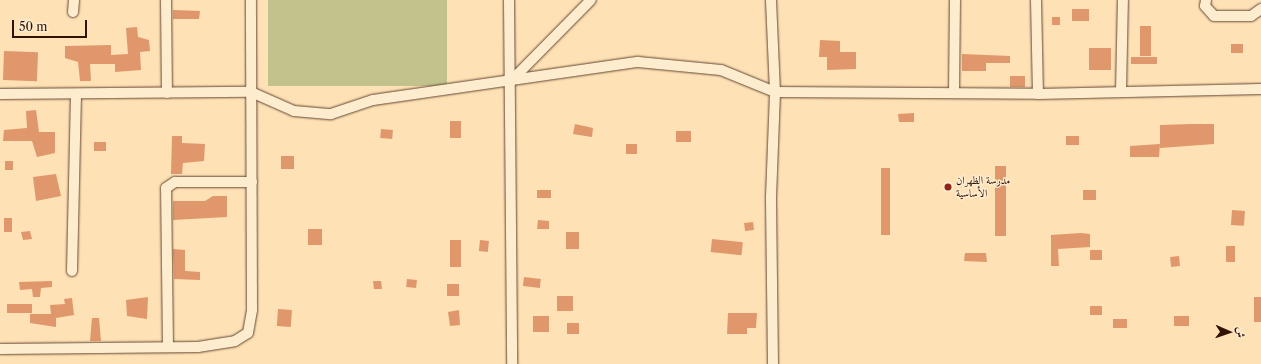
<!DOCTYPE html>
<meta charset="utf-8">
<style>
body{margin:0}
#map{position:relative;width:1261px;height:364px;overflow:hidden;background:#fee1b5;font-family:"Libre Caslon Text",Amiri,serif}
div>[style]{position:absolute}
.green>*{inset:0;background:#c2c28c;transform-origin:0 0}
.building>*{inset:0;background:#e0976b;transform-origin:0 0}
.roads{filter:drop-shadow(0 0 1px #644632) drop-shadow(0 0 1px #644632)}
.street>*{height:10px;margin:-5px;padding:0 5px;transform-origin:5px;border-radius:5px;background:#feeccf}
.dots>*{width:11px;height:11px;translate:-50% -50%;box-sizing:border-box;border:2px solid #feeccf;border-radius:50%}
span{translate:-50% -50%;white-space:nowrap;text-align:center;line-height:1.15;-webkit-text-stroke:3px #feeccf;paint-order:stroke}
.poi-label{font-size:11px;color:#311306}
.left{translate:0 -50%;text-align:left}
.north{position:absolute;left:1209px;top:312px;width:40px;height:40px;-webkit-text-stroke:3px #feeccf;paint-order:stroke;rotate:92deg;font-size:11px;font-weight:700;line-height:16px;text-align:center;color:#311306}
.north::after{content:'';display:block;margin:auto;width:14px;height:18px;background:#311306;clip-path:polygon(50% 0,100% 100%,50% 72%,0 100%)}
.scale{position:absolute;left:12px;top:20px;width:75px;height:18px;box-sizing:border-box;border:2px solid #311306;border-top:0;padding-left:5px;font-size:12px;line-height:14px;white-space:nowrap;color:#311306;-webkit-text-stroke:3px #feeccf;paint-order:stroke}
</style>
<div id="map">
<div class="green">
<i style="left:268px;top:0;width:179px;height:86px"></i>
</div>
<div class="building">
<i style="left:1072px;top:9px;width:17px;height:12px"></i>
<i style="clip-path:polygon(173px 10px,200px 11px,199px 19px,173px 19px)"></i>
<i style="left:1052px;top:17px;width:8px;height:8px"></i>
<i style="left:1140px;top:26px;width:11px;height:30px"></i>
<i style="clip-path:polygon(137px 27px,138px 37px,149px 40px,150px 51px,140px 52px,141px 70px,115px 72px,115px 64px,90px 64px,91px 81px,80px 81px,78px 62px,65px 58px,65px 46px,111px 45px,111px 55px,128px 54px,126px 28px)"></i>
<i style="clip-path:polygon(820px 40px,840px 41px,840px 52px,856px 52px,856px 69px,827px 70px,827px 57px,819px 57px)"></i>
<i style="left:1231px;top:44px;width:12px;height:9px"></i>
<i style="left:1089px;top:48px;width:22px;height:22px"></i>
<i style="left:4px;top:51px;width:34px;height:29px;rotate:2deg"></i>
<i style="clip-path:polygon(962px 54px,1010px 56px,1010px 63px,986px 63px,986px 71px,962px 71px)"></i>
<i style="left:1131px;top:57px;width:26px;height:7px"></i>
<i style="left:1010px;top:76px;width:15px;height:11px"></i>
<i style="clip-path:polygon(36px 110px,39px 132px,55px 132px,55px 153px,37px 157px,32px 141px,3px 141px,4px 130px,27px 128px,26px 111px)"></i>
<i style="clip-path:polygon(914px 113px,914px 122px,899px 122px,898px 114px)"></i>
<i style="left:450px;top:121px;width:11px;height:17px"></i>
<i style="clip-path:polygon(575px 124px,593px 128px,592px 137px,573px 134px)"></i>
<i style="clip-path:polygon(1192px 124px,1214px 124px,1214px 144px,1160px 148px,1160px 125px)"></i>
<i style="left:381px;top:129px;width:12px;height:9px;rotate:5deg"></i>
<i style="left:676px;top:131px;width:15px;height:11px"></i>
<i style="clip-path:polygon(172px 136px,182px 136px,182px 143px,205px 144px,204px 161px,183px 163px,182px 174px,171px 174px)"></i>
<i style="left:1066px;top:136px;width:13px;height:9px"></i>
<i style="left:106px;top:142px;width:9px;height:12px;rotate:90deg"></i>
<i style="left:626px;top:144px;width:11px;height:10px"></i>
<i style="clip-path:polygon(1160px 144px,1159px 157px,1130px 157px,1130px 146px)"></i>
<i style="left:294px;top:156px;width:13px;height:13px;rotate:90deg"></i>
<i style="left:5px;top:161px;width:8px;height:9px"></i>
<i style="left:995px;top:166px;width:11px;height:70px"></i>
<i style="left:881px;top:168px;width:9px;height:67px"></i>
<i style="clip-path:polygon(56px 174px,61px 196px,36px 201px,33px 177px)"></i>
<i style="left:537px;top:190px;width:14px;height:8px"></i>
<i style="left:1083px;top:190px;width:13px;height:10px"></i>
<i style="clip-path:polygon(213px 196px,227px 196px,227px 217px,173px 220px,173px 201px,205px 201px)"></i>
<i style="left:1232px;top:210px;width:13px;height:15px;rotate:4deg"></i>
<i style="left:4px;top:218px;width:8px;height:14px"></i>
<i style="clip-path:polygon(538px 220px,549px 221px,549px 229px,537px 229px)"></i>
<i style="left:753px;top:222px;width:8px;height:9px;rotate:83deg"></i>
<i style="left:308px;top:229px;width:14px;height:16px"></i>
<i style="clip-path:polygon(30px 231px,32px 239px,23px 240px,21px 232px)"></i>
<i style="left:566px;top:232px;width:13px;height:17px"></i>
<i style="clip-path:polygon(1081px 233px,1090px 234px,1090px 247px,1058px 249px,1059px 266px,1051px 266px,1051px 235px)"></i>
<i style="left:712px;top:239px;width:31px;height:13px;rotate:6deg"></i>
<i style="left:450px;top:240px;width:11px;height:27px"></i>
<i style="left:480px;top:240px;width:9px;height:11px;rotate:6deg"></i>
<i style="left:1226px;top:246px;width:9px;height:16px"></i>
<i style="clip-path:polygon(173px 249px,185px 250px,185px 271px,200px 272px,200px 280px,174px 279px)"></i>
<i style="left:1090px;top:250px;width:12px;height:10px"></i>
<i style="clip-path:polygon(965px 253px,986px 253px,987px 262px,964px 261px)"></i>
<i style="left:1179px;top:256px;width:10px;height:9px;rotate:84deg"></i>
<i style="left:524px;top:277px;width:17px;height:9px;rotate:7deg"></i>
<i style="left:407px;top:279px;width:10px;height:8px;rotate:6deg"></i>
<i style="clip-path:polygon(52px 281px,52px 287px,41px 288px,40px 297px,33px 297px,32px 289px,20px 290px,19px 282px)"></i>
<i style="clip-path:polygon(373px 281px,381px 281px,382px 289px,374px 289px)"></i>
<i style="left:447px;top:284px;width:12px;height:12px"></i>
<i style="left:573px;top:296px;width:15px;height:16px;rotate:90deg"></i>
<i style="clip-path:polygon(148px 297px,147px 319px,127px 316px,126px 300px)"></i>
<i style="left:1254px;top:297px;width:7px;height:25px"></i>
<i style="clip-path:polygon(72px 298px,74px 315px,56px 318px,56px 327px,30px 323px,30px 314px,51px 314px,50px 305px,65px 304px,64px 299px)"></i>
<i style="left:32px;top:304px;width:9px;height:25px;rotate:90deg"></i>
<i style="left:1090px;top:306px;width:12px;height:9px"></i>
<i style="left:278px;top:309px;width:14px;height:17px;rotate:4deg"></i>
<i style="clip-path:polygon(459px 310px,460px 325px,450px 326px,448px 312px)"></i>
<i style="clip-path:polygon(728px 313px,757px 313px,756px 328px,747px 328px,747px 334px,727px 334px)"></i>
<i style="left:549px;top:316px;width:16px;height:16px;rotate:90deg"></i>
<i style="left:1174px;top:316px;width:15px;height:10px"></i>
<i style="clip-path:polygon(92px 318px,99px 318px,101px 341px,90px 341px)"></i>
<i style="left:1113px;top:319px;width:14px;height:9px"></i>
<i style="left:567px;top:323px;width:12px;height:11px"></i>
</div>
<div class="roads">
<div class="street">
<i style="left:166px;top:0;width:93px;rotate:89.4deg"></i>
<i style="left:509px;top:0;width:364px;rotate:89.5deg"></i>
<i style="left:1036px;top:0;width:94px;rotate:88.8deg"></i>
<i style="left:1206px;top:0;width:6px;rotate:99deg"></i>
<i style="left:1205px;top:6px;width:13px;rotate:48deg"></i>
<i style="left:1214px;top:16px;width:37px"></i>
<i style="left:1251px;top:16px;width:12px;rotate:-35deg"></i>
<i style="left:73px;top:12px;width:12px;rotate:-85deg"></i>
<i style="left:510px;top:82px;width:115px;rotate:-45.4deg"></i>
<i style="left:1121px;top:92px;width:92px;rotate:-88.8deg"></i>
<i style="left:954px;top:93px;width:93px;rotate:-89.4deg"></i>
<i style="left:0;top:94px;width:251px;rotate:-0.5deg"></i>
<i style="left:251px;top:92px;width:47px;rotate:23.8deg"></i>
<i style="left:294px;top:111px;width:37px;rotate:5deg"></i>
<i style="left:331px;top:114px;width:44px;rotate:-18.4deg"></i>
<i style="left:373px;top:100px;width:268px;rotate:-8.2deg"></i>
<i style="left:638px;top:62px;width:83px;rotate:5.5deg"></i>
<i style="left:721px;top:70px;width:58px;rotate:22.2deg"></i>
<i style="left:775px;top:92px;width:92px;rotate:-92.5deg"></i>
<i style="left:72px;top:271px;width:177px;rotate:-88.7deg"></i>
<i style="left:168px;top:347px;width:159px;rotate:-90.7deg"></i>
<i style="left:166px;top:188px;width:11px;rotate:-34deg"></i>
<i style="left:175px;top:182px;width:77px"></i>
<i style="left:0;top:349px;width:198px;rotate:-0.6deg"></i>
<i style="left:198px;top:347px;width:37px;rotate:-9deg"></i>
<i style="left:235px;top:341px;width:15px;rotate:-32deg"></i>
<i style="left:248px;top:333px;width:23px;rotate:-80deg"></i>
<i style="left:252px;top:310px;width:310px;rotate:-90.2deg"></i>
<i style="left:773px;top:364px;width:167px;rotate:-90.7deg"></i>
<i style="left:771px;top:197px;width:105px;rotate:-87.8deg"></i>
<i style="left:775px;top:92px;width:263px;rotate:0.4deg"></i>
<i style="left:1038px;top:94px;width:223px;rotate:-1.3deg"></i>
</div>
</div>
<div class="dots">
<i style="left:948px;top:187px;background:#8f2418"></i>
</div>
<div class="poi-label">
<span class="left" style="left:956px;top:187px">مدرسة الظهران<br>الأساسية</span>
</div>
<div class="north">ش</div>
<div class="scale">50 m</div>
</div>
